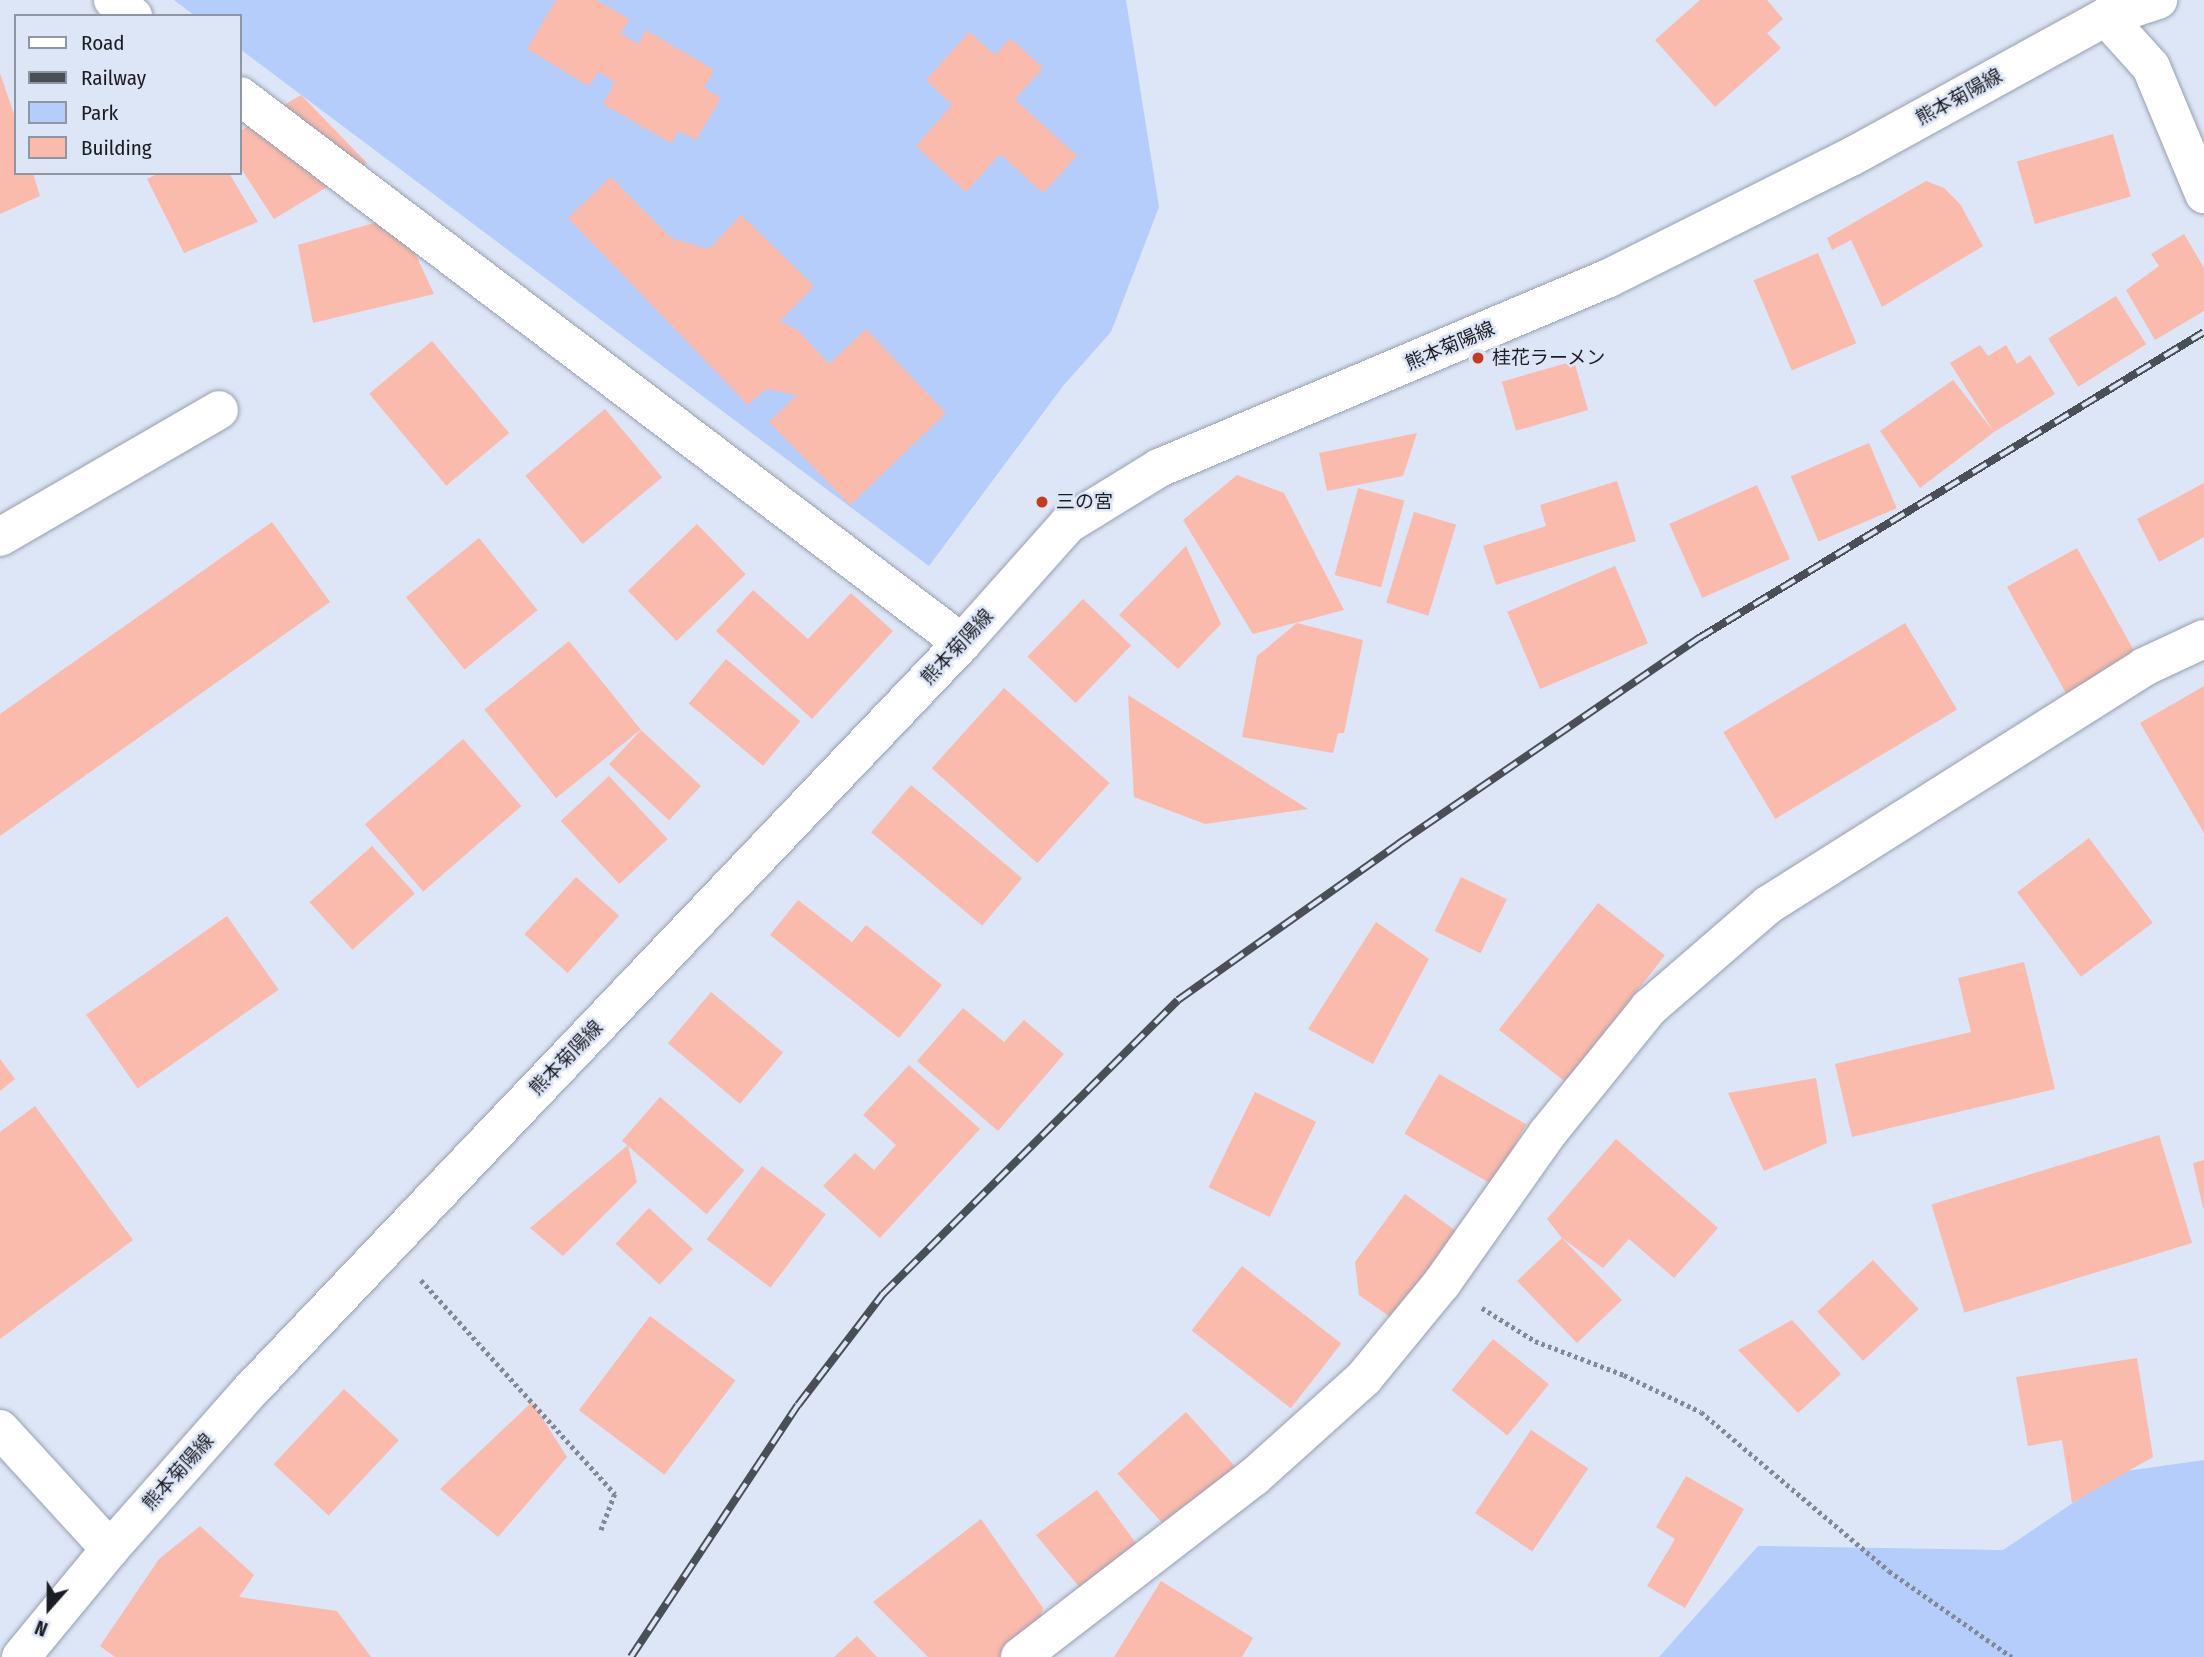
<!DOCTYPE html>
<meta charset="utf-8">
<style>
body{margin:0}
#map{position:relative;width:2204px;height:1657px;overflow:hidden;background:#dde6f7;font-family:"Fira Sans Condensed","Noto Sans JP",sans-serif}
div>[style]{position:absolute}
.green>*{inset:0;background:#b4cdfb}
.building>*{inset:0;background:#fabaac;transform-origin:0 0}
.path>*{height:4.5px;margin-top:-2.25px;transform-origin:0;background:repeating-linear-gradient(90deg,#828894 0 3.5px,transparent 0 7px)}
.roads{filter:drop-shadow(0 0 2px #97a0af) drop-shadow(0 0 2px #97a0af)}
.street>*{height:38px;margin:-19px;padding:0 19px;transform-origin:19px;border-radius:19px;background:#fff}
.secondary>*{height:38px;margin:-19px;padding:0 19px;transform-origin:19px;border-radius:19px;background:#fff}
.rail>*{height:8px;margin-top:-4px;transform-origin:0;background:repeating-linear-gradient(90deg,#dde6f7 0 16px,#4a4e57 0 32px);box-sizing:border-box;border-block:2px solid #4a4e57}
.dots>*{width:19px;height:19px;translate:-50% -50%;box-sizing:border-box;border:4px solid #dde6f7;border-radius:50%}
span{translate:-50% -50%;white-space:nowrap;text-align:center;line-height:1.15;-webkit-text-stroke:5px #dde6f7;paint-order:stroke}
.street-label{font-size:19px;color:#1a1d23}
.poi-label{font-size:19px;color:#1a1d23}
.left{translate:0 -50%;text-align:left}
.legend{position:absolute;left:14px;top:14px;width:228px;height:161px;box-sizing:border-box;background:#dde6f7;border:2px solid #8f96a2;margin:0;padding:9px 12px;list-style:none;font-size:21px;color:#1a1d23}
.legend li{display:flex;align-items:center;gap:14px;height:35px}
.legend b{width:35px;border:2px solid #8f96a2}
.north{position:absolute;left:14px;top:1573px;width:70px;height:70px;-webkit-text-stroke:5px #dde6f7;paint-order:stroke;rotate:201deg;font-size:19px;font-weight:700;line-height:28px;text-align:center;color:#1a1d23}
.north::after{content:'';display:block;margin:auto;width:24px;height:32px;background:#1a1d23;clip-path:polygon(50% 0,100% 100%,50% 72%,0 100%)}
</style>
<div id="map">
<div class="green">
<i style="clip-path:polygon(174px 0,1126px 0,1159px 207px,1111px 332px,1063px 386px,929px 566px,240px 49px,240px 16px,195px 16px)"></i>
<i style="clip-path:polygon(2204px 1460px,2204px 1657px,1659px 1657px,1758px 1546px,2003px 1550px,2119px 1472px)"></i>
</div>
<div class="building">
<i style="clip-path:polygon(556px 0,596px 0,629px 19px,621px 34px,638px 44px,646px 30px,714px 70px,704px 88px,721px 98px,696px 140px,679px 131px,671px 143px,603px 104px,615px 82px,598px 72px,589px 86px,527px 49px)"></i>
<i style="clip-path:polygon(1700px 0,1767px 0,1783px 19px,1767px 33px,1781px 48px,1715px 107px,1655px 40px)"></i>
<i style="clip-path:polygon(969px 32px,995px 55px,1010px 38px,1043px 68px,1015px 99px,1077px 156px,1043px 193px,1000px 154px,966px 192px,916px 146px,952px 105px,926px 80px)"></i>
<i style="clip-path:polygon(0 73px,16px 120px,16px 173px,33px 173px,40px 196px,0 214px)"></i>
<i style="clip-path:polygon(301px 95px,367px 163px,274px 219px,240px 167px,240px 131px)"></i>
<i style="left:2113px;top:134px;width:65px;height:100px;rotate:74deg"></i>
<i style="clip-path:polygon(159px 173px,229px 173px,258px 222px,184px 253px,147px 179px)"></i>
<i style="clip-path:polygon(611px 177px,671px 238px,709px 249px,741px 215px,814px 286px,780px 321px,799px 331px,829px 364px,866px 329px,946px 413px,850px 505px,769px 422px,797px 395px,766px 389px,748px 405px,568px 218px)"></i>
<i style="clip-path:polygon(1926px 181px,1944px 188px,1960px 204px,1983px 246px,1882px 307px,1851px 240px,1832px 250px,1827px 238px)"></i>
<i style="clip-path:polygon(398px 216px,434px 294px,313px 323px,298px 245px)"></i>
<i style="clip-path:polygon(2184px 234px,2204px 268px,2204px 311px,2155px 340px,2126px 290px,2159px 266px,2151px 254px)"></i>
<i style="left:1818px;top:253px;width:98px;height:70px;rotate:67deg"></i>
<i style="left:2116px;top:296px;width:57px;height:80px;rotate:58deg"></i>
<i style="left:432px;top:341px;width:120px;height:82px;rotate:50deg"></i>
<i style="clip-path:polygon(1980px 345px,1988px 356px,2006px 345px,2017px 364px,2030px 355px,2055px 394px,1994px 432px,1920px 488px,1880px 431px,1953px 380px,1994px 432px,1950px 363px)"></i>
<i style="left:1574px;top:361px;width:51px;height:75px;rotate:74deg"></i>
<i style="left:605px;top:409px;width:89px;height:104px;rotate:50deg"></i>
<i style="clip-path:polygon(1417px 433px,1403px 476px,1327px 491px,1319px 453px)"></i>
<i style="left:1869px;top:443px;width:71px;height:85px;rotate:67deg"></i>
<i style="clip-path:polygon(1237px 475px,1284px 493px,1344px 610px,1253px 634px,1183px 520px)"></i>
<i style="clip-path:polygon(1617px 481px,1636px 541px,1496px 585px,1483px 546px,1546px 526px,1540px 505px)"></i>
<i style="clip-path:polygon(2204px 483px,2204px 537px,2159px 562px,2137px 519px)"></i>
<i style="left:1757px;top:485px;width:81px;height:96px;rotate:66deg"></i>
<i style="left:1358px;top:488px;width:48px;height:90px;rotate:15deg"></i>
<i style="left:1414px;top:512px;width:44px;height:95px;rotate:17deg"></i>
<i style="clip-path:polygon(272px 522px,330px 602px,0 836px,0 714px)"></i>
<i style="left:697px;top:524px;width:70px;height:96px;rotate:46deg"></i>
<i style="left:479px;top:538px;width:93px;height:94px;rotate:51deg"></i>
<i style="clip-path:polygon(1186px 546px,1221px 624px,1178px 669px,1119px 615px)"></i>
<i style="left:2077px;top:548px;width:137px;height:80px;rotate:61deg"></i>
<i style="left:1615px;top:566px;width:84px;height:117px;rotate:67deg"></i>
<i style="clip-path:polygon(753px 590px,808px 639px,851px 593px,893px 631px,812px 719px,716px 631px)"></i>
<i style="left:1083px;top:599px;width:67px;height:80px;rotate:44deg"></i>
<i style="clip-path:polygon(1297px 623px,1363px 640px,1344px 733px,1338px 733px,1333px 753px,1242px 737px,1257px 656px)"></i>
<i style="left:1905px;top:623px;width:101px;height:212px;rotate:59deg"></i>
<i style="left:569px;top:641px;width:114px;height:109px;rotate:51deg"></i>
<i style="left:726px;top:659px;width:97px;height:58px;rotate:40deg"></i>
<i style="clip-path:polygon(2204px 686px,2204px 833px,2140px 723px)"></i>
<i style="left:1004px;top:688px;width:142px;height:108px;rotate:42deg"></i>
<i style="clip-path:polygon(1128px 695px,1308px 809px,1205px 824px,1134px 797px)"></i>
<i style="left:641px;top:730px;width:82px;height:47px;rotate:43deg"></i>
<i style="left:463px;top:739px;width:89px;height:130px;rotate:49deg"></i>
<i style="left:609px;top:776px;width:86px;height:66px;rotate:47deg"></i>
<i style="left:911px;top:785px;width:145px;height:62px;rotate:40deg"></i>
<i style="left:2089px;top:838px;width:106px;height:90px;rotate:53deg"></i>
<i style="left:372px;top:846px;width:64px;height:84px;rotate:48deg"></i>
<i style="left:576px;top:877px;width:58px;height:77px;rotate:42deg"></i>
<i style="left:1461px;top:877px;width:51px;height:60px;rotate:26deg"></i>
<i style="clip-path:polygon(798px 900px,852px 942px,866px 925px,942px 985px,899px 1038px,770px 935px)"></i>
<i style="left:1598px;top:903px;width:85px;height:161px;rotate:38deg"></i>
<i style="left:227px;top:916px;width:90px;height:172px;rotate:55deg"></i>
<i style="clip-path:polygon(1376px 922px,1429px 959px,1373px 1064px,1308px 1029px)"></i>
<i style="clip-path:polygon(2024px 962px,2055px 1089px,1852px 1137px,1835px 1064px,1971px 1032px,1958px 978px)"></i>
<i style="left:711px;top:992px;width:94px;height:67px;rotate:40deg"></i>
<i style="clip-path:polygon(963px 1008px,1004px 1042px,1024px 1020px,1064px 1054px,998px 1131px,917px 1061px)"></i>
<i style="clip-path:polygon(0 1059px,15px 1079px,0 1091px)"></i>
<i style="clip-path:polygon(909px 1065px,980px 1129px,880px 1238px,823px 1186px,855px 1153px,874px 1170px,896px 1145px,863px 1115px)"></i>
<i style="left:1439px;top:1074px;width:101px;height:69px;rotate:30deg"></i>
<i style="clip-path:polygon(1816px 1078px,1827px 1143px,1764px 1171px,1728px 1093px)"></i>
<i style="left:1255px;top:1092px;width:68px;height:106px;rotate:26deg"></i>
<i style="left:660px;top:1097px;width:112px;height:58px;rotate:41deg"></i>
<i style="clip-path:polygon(35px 1106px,133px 1240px,0 1339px,0 1132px)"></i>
<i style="left:2159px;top:1135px;width:113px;height:238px;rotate:73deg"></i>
<i style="clip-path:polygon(1616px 1139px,1718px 1228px,1674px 1278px,1629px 1239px,1603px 1268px,1562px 1238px,1622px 1300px,1577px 1343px,1517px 1281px,1562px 1238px,1547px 1219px)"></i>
<i style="clip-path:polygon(628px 1145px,637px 1182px,563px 1256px,530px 1228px)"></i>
<i style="clip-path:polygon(2204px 1160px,2204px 1208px,2203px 1208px,2193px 1163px)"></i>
<i style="left:762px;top:1166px;width:80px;height:92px;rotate:37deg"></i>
<i style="clip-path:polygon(1405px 1194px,1463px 1236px,1400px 1324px,1359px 1295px,1355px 1262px)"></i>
<i style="left:649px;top:1208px;width:60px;height:49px;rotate:43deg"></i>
<i style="left:1873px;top:1260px;width:67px;height:76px;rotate:47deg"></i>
<i style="left:1242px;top:1266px;width:126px;height:82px;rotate:38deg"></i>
<i style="left:650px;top:1316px;width:107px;height:118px;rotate:37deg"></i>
<i style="clip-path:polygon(1792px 1320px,1841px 1374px,1798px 1413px,1738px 1350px)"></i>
<i style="left:1493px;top:1339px;width:72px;height:66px;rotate:39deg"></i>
<i style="clip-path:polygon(2137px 1358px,2153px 1457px,2072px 1503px,2062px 1440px,2028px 1446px,2016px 1377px)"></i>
<i style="left:344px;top:1389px;width:75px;height:103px;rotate:43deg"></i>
<i style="clip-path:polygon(532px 1402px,567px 1457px,498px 1537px,440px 1489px)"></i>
<i style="left:1186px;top:1412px;width:85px;height:92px;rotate:48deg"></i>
<i style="left:1531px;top:1430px;width:69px;height:100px;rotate:34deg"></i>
<i style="clip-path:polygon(1686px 1476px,1744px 1509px,1685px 1608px,1647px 1586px,1675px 1539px,1656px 1527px)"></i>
<i style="clip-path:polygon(1097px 1490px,1141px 1550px,1091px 1601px,1036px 1535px)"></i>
<i style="clip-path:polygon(981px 1519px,1043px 1608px,1035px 1644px,1020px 1657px,928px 1657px,873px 1602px)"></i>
<i style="clip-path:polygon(200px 1526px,254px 1575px,239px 1597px,337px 1611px,371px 1657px,115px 1657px,100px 1646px,159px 1559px)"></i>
<i style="clip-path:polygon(1161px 1581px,1253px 1638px,1242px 1657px,1114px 1657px)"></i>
<i style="clip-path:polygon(857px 1636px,877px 1657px,834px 1657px)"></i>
</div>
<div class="path">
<i style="left:421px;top:1280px;width:289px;rotate:47.8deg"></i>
<i style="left:615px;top:1494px;width:40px;rotate:111deg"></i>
<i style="left:1482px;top:1308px;width:62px;rotate:31.9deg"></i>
<i style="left:1535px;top:1341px;width:95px;rotate:20.9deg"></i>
<i style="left:1624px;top:1375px;width:85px;rotate:25.7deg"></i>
<i style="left:1701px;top:1412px;width:246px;rotate:40.2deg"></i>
<i style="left:1889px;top:1571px;width:150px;rotate:35deg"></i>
</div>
<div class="roads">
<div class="street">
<i style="left:113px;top:0;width:26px;rotate:39deg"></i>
<i style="left:2106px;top:17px;width:67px;rotate:48deg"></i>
<i style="left:2151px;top:67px;width:138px;rotate:67.3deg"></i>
<i style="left:240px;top:96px;width:906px;rotate:37.15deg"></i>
<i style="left:0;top:537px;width:253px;rotate:-30.1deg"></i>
<i style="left:0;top:1429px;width:163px;rotate:47.5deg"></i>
<i style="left:1020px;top:1657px;width:295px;rotate:-37.6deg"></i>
<i style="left:1254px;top:1477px;width:148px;rotate:-42deg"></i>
<i style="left:1364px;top:1378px;width:123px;rotate:-50.6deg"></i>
<i style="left:1442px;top:1283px;width:182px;rotate:-54.8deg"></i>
<i style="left:1547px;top:1134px;width:162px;rotate:-51deg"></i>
<i style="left:1649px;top:1008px;width:157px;rotate:-40.9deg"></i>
<i style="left:1768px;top:905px;width:445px;rotate:-32.3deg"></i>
<i style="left:2144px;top:667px;width:66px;rotate:-25deg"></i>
</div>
<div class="secondary">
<i style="left:21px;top:1657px;width:140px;rotate:-50.5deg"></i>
<i style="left:110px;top:1549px;width:208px;rotate:-48.5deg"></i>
<i style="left:248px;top:1393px;width:1036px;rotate:-46.41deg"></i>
<i style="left:962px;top:643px;width:159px;rotate:-48.3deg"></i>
<i style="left:1068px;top:524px;width:107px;rotate:-31.6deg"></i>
<i style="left:1159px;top:468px;width:486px;rotate:-22.9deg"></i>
<i style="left:1607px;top:279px;width:273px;rotate:-26.6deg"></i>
<i style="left:1851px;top:157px;width:291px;rotate:-28.8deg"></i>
<i style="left:2106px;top:17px;width:55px;rotate:-18.1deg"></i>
</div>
</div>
<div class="rail">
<i style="left:631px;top:1657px;width:302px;rotate:-56.5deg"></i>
<i style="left:798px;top:1405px;width:140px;rotate:-52.6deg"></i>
<i style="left:883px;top:1294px;width:416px;rotate:-44.9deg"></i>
<i style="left:1178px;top:1000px;width:270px;rotate:-35.3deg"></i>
<i style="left:1398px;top:844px;width:365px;rotate:-34.4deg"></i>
<i style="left:1699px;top:638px;width:590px;rotate:-31.21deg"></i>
</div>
<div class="dots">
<i style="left:1478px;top:358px;background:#c63b20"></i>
<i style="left:1042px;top:502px;background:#c63b20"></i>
</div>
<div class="street-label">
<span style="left:1959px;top:97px;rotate:-29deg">熊本菊陽線</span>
<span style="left:1450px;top:346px;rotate:-23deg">熊本菊陽線</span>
<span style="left:957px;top:647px;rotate:-47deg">熊本菊陽線</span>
<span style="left:566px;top:1058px;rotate:-46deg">熊本菊陽線</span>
<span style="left:178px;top:1472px;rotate:-48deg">熊本菊陽線</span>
</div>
<div class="poi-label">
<span class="left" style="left:1492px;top:358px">桂花ラーメン</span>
<span class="left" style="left:1056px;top:502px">三の宮</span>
</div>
<ul class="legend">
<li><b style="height:9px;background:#fff"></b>Road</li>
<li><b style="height:9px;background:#4a4e57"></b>Railway</li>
<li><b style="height:19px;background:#b4cdfb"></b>Park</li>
<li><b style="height:19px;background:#fabaac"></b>Building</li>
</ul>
<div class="north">N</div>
</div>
